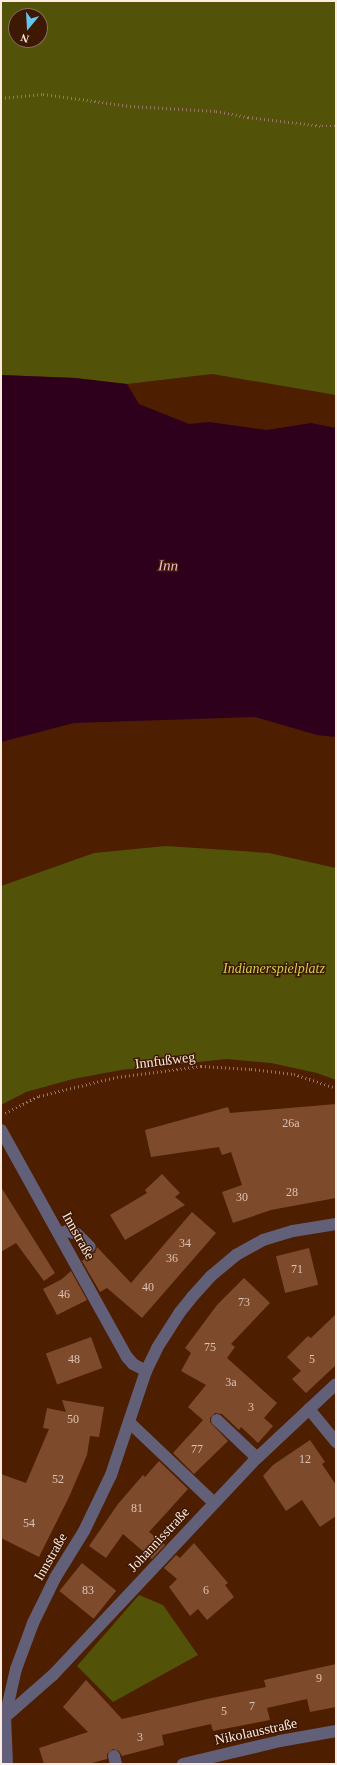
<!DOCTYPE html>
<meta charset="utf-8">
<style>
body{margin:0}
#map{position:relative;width:337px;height:1765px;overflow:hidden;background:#4e1e00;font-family:"Times New Roman",serif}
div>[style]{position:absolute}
.green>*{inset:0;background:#525208}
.water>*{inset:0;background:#2f001c}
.building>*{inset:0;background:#7e4a2c;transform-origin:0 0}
.path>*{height:2.5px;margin-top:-1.25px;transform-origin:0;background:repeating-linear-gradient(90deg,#997660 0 1px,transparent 0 4px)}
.minor>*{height:12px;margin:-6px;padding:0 6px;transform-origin:6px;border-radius:6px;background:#626078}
span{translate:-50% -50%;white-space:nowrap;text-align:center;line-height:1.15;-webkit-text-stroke:3px #3d1802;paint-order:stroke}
.number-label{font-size:12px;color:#ddc2b3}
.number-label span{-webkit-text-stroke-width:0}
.park-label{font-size:14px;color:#cece53;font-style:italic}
.street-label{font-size:14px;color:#fdeae0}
.water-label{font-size:15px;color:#f1b9d3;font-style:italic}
.frame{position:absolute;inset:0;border:2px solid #fdeae0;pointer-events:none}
.north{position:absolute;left:8px;top:8px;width:40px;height:40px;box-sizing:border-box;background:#3d1802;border:1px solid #8a6c5b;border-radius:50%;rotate:198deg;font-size:11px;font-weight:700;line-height:16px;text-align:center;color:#fdeae0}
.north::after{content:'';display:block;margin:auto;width:14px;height:18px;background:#65c5ee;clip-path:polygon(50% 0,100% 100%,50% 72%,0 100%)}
</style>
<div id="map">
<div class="green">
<i style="clip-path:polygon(evenodd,1px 1px,336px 1px,336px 395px,212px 374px,127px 384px,75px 378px,1px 375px,1px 1px,16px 16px,40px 16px,40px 40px,16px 40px,16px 16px)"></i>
<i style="clip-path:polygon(166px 846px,269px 853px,336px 868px,336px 1080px,317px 1073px,271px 1063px,227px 1059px,121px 1070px,73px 1079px,26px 1092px,1px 1105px,1px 886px,94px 853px)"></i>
<i style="clip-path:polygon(139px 1595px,163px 1605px,198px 1655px,113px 1702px,77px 1666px)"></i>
</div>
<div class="water">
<i style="clip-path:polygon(1px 375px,75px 378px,127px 384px,139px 404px,189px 424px,209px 422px,267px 430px,311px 423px,336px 428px,336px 737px,317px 735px,255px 717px,74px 723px,1px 742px)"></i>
</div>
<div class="building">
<i style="clip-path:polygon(336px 1104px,336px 1198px,271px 1210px,233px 1223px,222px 1192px,242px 1185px,231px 1152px,222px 1155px,219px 1147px,151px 1157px,145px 1130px,228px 1107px,230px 1113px)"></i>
<i style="clip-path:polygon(162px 1174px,180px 1193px,175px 1197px,185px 1205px,125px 1240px,110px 1215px,147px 1193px,145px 1190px)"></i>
<i style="clip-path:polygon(1px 1187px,55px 1273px,44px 1281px,16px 1243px,1px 1252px)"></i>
<i style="clip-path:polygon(192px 1212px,216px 1233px,142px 1318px,107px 1288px,100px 1292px,82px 1261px,89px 1254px,95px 1253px,97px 1247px,131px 1283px)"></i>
<i style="left:309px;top:1248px;width:38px;height:34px;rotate:76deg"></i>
<i style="clip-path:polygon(71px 1271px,87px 1300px,57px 1315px,43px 1289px,62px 1279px)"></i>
<i style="clip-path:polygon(244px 1278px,270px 1303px,231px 1344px,235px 1347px,227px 1358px,277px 1403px,264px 1418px,273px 1426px,258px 1443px,241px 1427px,239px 1430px,222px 1414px,215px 1413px,210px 1418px,210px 1422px,228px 1441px,194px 1474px,173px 1453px,203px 1420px,188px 1407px,206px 1385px,181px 1371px,191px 1353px,185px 1348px,217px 1305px)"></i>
<i style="clip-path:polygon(336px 1314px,336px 1365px,306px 1393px,292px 1379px,301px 1371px,287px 1357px,308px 1336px,311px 1338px)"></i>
<i style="left:91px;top:1337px;width:33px;height:48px;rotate:70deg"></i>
<i style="clip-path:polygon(62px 1400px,104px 1407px,99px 1437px,90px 1436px,87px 1455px,69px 1497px,39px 1557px,1px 1538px,1px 1474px,26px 1483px,49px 1429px,43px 1428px,47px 1408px,66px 1412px)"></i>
<i style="clip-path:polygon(310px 1440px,325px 1462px,322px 1464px,336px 1485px,336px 1516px,320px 1527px,302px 1500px,286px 1511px,263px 1476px,273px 1465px)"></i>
<i style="clip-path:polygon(159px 1461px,188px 1489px,149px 1532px,165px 1545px,152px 1559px,123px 1534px,106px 1558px,89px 1546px,118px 1504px,143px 1475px,145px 1477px)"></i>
<i style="clip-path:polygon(194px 1543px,228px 1583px,225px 1585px,234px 1597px,207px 1620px,198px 1609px,190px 1616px,169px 1587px,177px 1579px,164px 1568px,176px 1555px,180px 1558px)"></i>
<i style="left:82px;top:1563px;width:44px;height:36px;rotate:39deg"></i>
<i style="clip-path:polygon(336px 1664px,336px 1707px,310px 1712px,307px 1699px,267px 1708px,270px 1720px,213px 1731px,211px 1724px,162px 1735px,164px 1745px,122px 1756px,119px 1751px,113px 1749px,107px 1754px,107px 1759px,88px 1764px,44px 1764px,39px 1748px,88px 1732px,63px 1707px,86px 1680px,122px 1719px,207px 1699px,266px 1687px,264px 1680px)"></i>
</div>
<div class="path">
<i style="left:1px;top:98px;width:42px;rotate:-5.4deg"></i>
<i style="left:43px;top:94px;width:88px;rotate:7.9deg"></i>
<i style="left:130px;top:106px;width:86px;rotate:3.3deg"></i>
<i style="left:216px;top:111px;width:33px;rotate:11deg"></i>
<i style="left:248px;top:117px;width:75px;rotate:6.9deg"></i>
<i style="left:322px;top:126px;width:14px"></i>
<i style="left:5px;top:1113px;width:38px;rotate:-27deg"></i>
<i style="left:39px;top:1096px;width:80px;rotate:-13.7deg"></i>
<i style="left:117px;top:1077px;width:85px;rotate:-7.5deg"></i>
<i style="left:201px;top:1066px;width:50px;rotate:3.4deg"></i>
<i style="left:251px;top:1069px;width:43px;rotate:6.6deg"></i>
<i style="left:294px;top:1074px;width:44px;rotate:18.4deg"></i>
</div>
<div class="minor">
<i style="left:1px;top:1130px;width:260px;rotate:61deg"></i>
<i style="left:127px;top:1357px;width:9px;rotate:49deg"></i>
<i style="left:133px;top:1364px;width:15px;rotate:28deg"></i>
<i style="left:59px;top:1234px;width:9px;rotate:-21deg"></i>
<i style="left:67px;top:1231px;width:10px;rotate:17deg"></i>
<i style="left:77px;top:1234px;width:18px;rotate:45deg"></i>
<i style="left:309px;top:1409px;width:43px;rotate:50.7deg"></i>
<i style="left:217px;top:1420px;width:55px;rotate:43.5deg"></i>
<i style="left:129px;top:1422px;width:117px;rotate:43.6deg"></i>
<i style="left:5px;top:1717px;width:64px;rotate:-41.2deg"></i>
<i style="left:53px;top:1675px;width:298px;rotate:-46.8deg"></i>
<i style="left:257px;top:1458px;width:108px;rotate:-43.1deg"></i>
<i style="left:114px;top:1756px;width:8px;rotate:76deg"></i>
<i style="left:7px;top:1764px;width:47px;rotate:-92.4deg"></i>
<i style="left:5px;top:1717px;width:49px;rotate:-77.1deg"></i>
<i style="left:16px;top:1669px;width:49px;rotate:-69.7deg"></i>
<i style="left:33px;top:1623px;width:50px;rotate:-63.9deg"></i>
<i style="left:55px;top:1578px;width:55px;rotate:-58.3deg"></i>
<i style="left:84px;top:1531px;width:62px;rotate:-64.3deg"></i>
<i style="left:111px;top:1475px;width:110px;rotate:-71.4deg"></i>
<i style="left:146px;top:1371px;width:25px;rotate:-64deg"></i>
<i style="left:157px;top:1348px;width:43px;rotate:-57.4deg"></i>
<i style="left:180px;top:1312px;width:19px;rotate:-51deg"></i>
<i style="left:192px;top:1297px;width:28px;rotate:-48deg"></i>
<i style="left:211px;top:1276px;width:33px;rotate:-40deg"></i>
<i style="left:236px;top:1255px;width:31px;rotate:-29deg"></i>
<i style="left:263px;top:1240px;width:31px;rotate:-17deg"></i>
<i style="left:293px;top:1231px;width:44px;rotate:-9.2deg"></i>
<i style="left:183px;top:1764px;width:100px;rotate:-13.3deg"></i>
<i style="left:280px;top:1741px;width:57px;rotate:-10.1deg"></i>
</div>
<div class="number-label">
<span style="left:291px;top:1124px">26a</span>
<span style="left:292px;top:1193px">28</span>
<span style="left:242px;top:1198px">30</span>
<span style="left:185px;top:1244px">34</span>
<span style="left:172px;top:1259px">36</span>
<span style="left:297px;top:1270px">71</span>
<span style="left:148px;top:1288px">40</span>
<span style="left:64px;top:1295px">46</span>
<span style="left:244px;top:1303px">73</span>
<span style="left:210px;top:1348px">75</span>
<span style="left:74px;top:1360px">48</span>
<span style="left:312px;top:1360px">5</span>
<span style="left:231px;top:1383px">3a</span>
<span style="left:251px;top:1408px">3</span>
<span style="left:73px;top:1420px">50</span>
<span style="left:197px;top:1450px">77</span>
<span style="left:305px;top:1460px">12</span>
<span style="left:58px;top:1480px">52</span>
<span style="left:137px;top:1509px">81</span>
<span style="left:29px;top:1524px">54</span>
<span style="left:88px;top:1591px">83</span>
<span style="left:206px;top:1591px">6</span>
<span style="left:319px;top:1679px">9</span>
<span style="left:252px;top:1707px">7</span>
<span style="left:224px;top:1712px">5</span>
<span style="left:140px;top:1738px">3</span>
</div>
<div class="park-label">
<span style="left:274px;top:969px">Indianerspielplatz</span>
</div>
<div class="street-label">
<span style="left:165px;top:1061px;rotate:-7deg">Innfußweg</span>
<span style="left:78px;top:1236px;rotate:61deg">Innstraße</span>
<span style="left:159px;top:1540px;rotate:-47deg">Johannisstraße</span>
<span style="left:51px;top:1557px;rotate:-60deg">Innstraße</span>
<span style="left:256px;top:1732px;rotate:-12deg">Nikolausstraße</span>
</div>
<div class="water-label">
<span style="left:168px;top:566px;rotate:1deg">Inn</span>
</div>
<div class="frame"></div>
<div class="north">N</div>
</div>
